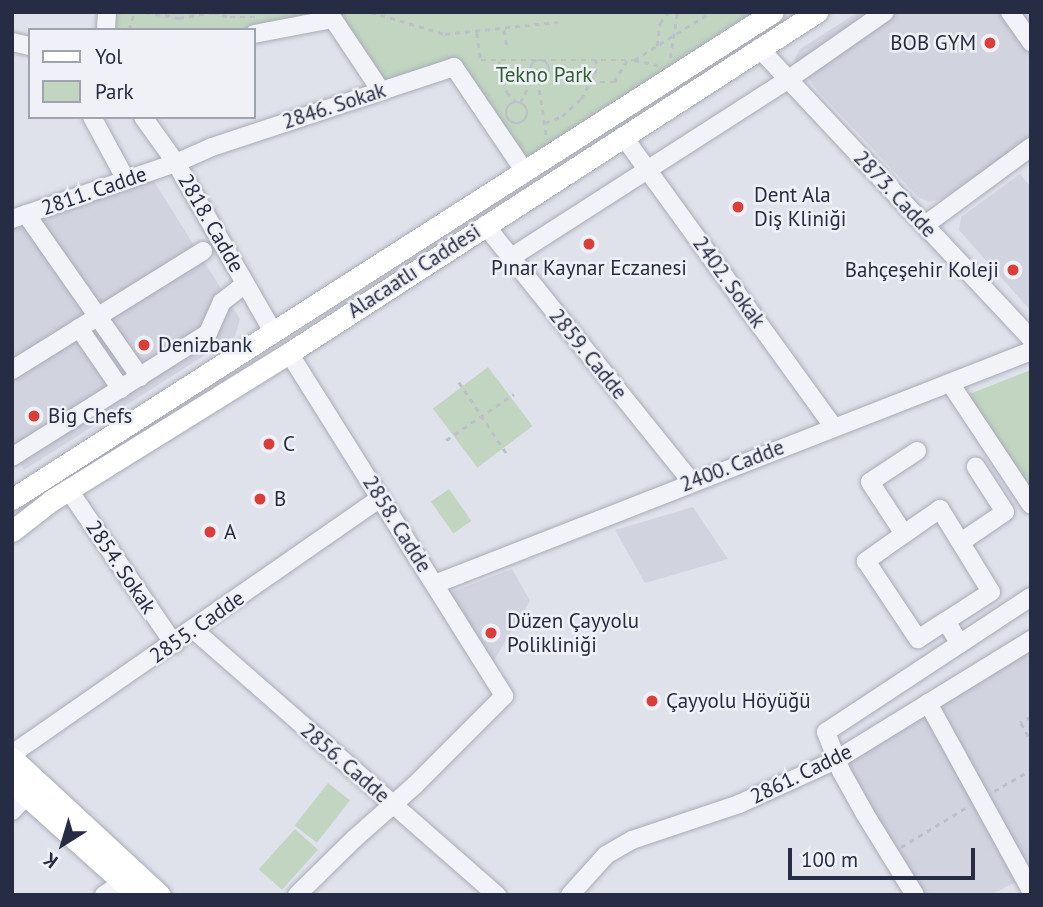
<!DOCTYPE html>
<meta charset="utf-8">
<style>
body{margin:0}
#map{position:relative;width:1043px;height:907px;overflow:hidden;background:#dfe2ea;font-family:"PT Sans",sans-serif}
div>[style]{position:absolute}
.built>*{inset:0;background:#d1d4df}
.green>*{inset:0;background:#c1d5c0;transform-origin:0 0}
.path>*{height:2.5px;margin-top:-1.25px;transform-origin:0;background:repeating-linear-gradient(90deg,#bdbfc9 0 5px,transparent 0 10px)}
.path>.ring{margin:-1.25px;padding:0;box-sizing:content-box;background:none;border:2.5px solid #bdbfc9;border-radius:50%}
.roads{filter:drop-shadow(0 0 2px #a8abb8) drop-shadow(0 0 2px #a8abb8)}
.minor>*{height:18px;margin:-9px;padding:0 9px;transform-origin:9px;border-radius:9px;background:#f2f3f8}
.major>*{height:21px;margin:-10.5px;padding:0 10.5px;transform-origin:10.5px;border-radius:10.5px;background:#fff}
.dots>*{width:19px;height:19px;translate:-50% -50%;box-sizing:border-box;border:4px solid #eff1f7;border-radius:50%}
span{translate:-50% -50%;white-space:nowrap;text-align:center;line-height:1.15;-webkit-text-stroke:5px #eff1f7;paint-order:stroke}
.poi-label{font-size:21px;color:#262c43}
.right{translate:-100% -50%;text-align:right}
.left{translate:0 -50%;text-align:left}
.park-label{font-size:21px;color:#336032}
.street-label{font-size:21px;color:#262c43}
.frame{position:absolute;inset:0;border:14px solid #262c43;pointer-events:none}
.legend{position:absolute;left:28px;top:28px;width:228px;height:91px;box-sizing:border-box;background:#eff1f7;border:2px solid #9fa2af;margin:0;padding:9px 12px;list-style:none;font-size:21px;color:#262c43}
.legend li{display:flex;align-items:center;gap:14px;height:35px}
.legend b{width:35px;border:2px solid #9fa2af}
.north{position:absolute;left:28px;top:809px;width:70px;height:70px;-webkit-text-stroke:5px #eff1f7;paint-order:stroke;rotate:217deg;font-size:19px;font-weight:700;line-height:28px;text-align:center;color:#262c43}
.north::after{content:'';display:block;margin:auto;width:24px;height:32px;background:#262c43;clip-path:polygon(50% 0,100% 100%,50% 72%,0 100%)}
.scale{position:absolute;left:788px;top:848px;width:187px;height:32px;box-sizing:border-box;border:4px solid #262c43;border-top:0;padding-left:9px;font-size:21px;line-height:24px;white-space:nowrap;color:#262c43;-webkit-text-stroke:5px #eff1f7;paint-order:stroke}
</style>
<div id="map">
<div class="built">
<i style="clip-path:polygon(858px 12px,1031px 12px,1031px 139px,942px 199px,929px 202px,918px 197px,818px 91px,794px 60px,800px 49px)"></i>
<i style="clip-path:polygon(1020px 174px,1031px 187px,1031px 311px,959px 230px,961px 217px)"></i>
<i style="clip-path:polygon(152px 178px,240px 319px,235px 336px,24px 470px,12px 447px,12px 224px)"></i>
<i style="clip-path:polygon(693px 507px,728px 559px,645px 583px,615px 530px)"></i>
<i style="clip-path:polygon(512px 569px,530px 601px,491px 665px,446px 594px)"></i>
<i style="clip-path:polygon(1031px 647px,1031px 874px,990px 895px,924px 895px,846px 764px)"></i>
</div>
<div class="green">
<i style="clip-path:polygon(114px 12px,753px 12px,528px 159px,457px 60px,384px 84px,342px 20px,254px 30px,112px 30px)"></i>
<i style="left:488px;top:367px;width:74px;height:69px;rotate:53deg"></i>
<i style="clip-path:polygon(1031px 370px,1031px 504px,967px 395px)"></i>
<i style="left:449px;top:489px;width:39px;height:22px;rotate:55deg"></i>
<i style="left:328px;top:783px;width:28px;height:54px;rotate:38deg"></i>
<i style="left:295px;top:829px;width:31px;height:54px;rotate:42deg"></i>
</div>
<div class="path">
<i style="left:145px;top:12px;width:35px;rotate:10deg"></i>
<i style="left:179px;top:18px;width:35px;rotate:-10deg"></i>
<i style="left:213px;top:12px;width:18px;rotate:16deg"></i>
<i style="left:230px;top:17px;width:28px"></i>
<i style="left:371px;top:12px;width:77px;rotate:16.6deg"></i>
<i style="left:445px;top:34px;width:114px;rotate:-6.1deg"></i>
<i style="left:673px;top:12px;width:8px"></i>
<i style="left:129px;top:30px;width:19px;rotate:-74deg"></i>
<i style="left:504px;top:30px;width:16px;rotate:79deg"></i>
<i style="left:477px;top:33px;width:27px;rotate:82deg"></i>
<i style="left:481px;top:60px;width:153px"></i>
<i style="left:634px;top:60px;width:91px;rotate:-31.9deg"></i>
<i style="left:657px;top:46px;width:23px;rotate:-83deg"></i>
<i style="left:660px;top:23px;width:14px;rotate:-54deg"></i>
<i style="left:670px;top:58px;width:45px;rotate:-81deg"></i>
<i class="ring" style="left:530px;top:60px;width:17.5px;height:17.5px"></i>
<i style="left:634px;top:60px;width:25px;rotate:12deg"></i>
<i style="left:499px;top:61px;width:32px;rotate:76deg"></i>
<i style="left:507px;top:92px;width:13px;rotate:48deg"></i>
<i style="left:538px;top:80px;width:60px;rotate:81.3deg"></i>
<i style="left:590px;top:82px;width:24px"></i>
<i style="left:614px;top:82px;width:26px;rotate:-59deg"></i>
<i class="ring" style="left:506px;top:102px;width:19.5px;height:19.5px"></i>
<i style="left:520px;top:103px;width:28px;rotate:-63deg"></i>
<i style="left:545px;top:123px;width:18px;rotate:-22deg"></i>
<i style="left:562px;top:116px;width:25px;rotate:-42deg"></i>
<i style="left:581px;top:99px;width:29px;rotate:-61deg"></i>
<i style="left:595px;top:74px;width:14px;rotate:-86deg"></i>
<i style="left:459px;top:382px;width:87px;rotate:56.3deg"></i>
<i style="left:446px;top:440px;width:82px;rotate:-34.1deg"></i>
<i style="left:1031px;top:717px;width:12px;rotate:149deg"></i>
<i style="left:1021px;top:723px;width:20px;rotate:60deg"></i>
<i style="left:994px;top:791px;width:43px;rotate:-29.6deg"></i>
<i style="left:901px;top:847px;width:77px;rotate:-31.2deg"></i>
</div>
<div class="roads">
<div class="minor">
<i style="left:1010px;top:12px;width:37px;rotate:55deg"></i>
<i style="left:106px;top:30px;width:18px;rotate:-87deg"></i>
<i style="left:254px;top:34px;width:80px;rotate:-10.8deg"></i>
<i style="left:333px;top:19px;width:87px;rotate:56.3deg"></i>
<i style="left:12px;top:42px;width:18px;rotate:13deg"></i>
<i style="left:759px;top:48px;width:398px;rotate:46.9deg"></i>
<i style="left:92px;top:117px;width:72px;rotate:61.6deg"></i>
<i style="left:143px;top:117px;width:57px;rotate:54.3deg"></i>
<i style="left:176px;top:163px;width:195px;rotate:60.1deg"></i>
<i style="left:623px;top:136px;width:359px;rotate:54.1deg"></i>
<i style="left:26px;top:214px;width:199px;rotate:55deg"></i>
<i style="left:12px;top:219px;width:173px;rotate:-18.9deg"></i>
<i style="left:176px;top:163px;width:39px;rotate:-24deg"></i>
<i style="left:212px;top:147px;width:255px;rotate:-18.3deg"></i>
<i style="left:454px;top:67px;width:127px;rotate:55.9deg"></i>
<i style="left:485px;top:225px;width:330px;rotate:51.2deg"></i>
<i style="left:925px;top:225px;width:132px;rotate:-36.3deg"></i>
<i style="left:510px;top:258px;width:331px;rotate:-32.7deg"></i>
<i style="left:789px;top:79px;width:117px;rotate:-34.9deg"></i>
<i style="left:79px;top:328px;width:74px;rotate:55.5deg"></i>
<i style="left:289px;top:353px;width:405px;rotate:57.9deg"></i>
<i style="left:504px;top:696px;width:126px;rotate:135deg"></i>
<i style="left:415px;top:785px;width:81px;rotate:138.5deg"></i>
<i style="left:354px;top:839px;width:80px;rotate:135.5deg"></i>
<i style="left:12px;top:370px;width:225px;rotate:-31.9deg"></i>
<i style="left:950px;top:383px;width:146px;rotate:56.4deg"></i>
<i style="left:917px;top:451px;width:56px;rotate:146.6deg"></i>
<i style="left:870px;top:482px;width:62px;rotate:56.8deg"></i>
<i style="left:904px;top:534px;width:47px;rotate:144.6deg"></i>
<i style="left:866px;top:561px;width:94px;rotate:56.3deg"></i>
<i style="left:918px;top:639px;width:33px;rotate:-33deg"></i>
<i style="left:946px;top:621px;width:27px;rotate:59deg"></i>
<i style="left:12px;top:457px;width:232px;rotate:-32.3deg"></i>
<i style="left:208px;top:333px;width:34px;rotate:-66deg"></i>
<i style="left:222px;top:302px;width:29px;rotate:-38deg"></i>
<i style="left:68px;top:489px;width:188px;rotate:55.6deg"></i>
<i style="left:904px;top:534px;width:44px;rotate:-34.8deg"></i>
<i style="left:940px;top:509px;width:97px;rotate:58.4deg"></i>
<i style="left:991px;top:592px;width:54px;rotate:147.2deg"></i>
<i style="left:961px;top:542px;width:53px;rotate:-34.3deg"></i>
<i style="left:1005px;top:512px;width:54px;rotate:-122.8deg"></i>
<i style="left:435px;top:584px;width:640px;rotate:-21.35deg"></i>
<i style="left:194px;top:630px;width:403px;rotate:41.2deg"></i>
<i style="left:928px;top:703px;width:213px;rotate:61.2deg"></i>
<i style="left:12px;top:754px;width:448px;rotate:-34.8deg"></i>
<i style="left:12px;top:811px;width:21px;rotate:-47deg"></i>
<i style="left:104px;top:895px;width:23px;rotate:-34deg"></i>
<i style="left:570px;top:895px;width:54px;rotate:-48deg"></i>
<i style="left:606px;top:855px;width:30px;rotate:-30deg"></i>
<i style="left:632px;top:840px;width:113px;rotate:-18.6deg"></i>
<i style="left:739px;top:804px;width:107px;rotate:-24.4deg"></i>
<i style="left:836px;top:760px;width:229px;rotate:-31.6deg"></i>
<i style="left:915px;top:895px;width:95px;rotate:-121.7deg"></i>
<i style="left:865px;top:814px;width:49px;rotate:-119.2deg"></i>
<i style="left:841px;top:771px;width:42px;rotate:-111deg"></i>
<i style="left:826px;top:732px;width:245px;rotate:-33.4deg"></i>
</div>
<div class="major">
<i style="left:12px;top:499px;width:903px;rotate:-32.62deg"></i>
<i style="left:12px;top:531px;width:51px;rotate:-37.8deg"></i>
<i style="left:52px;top:500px;width:279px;rotate:-31.8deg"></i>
<i style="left:289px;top:353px;width:629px;rotate:-32.86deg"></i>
<i style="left:12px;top:758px;width:202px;rotate:42.8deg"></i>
<i style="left:12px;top:783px;width:168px;rotate:41.9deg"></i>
</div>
</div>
<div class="dots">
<i style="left:990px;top:43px;background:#db3e38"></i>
<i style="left:738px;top:207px;background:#db3e38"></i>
<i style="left:589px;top:244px;background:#db3e38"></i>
<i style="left:1013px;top:270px;background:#db3e38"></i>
<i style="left:144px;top:345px;background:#db3e38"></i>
<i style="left:34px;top:416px;background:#db3e38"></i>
<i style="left:269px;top:444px;background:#db3e38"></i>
<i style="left:260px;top:499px;background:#db3e38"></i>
<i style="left:210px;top:532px;background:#db3e38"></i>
<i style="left:491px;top:633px;background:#db3e38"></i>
<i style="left:652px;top:701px;background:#db3e38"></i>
</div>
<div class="poi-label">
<span class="right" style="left:976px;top:43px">BOB GYM</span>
<span class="left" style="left:754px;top:207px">Dent Ala<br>Diş Kliniği</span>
<span style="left:589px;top:268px">Pınar Kaynar Eczanesi</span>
<span class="right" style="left:999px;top:270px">Bahçeşehir Koleji</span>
<span class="left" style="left:158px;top:345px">Denizbank</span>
<span class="left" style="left:48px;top:416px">Big Chefs</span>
<span class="left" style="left:283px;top:444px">C</span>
<span class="left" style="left:274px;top:499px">B</span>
<span class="left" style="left:224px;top:532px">A</span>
<span class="left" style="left:507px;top:633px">Düzen Çayyolu<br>Polikliniği</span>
<span class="left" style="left:666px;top:701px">Çayyolu Höyüğü</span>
</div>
<div class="park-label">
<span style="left:544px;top:75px">Tekno Park</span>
</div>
<div class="street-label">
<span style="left:334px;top:106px;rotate:-18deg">2846. Sokak</span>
<span style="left:94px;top:191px;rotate:-19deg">2811. Cadde</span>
<span style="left:895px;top:194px;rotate:47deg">2873. Cadde</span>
<span style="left:211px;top:223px;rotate:60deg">2818. Cadde</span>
<span style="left:414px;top:271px;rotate:-33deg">Alacaatlı Caddesi</span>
<span style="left:729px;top:282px;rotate:54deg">2402. Sokak</span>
<span style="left:588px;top:354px;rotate:51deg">2859. Cadde</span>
<span style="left:732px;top:466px;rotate:-21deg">2400. Cadde</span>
<span style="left:397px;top:524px;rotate:58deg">2858. Cadde</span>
<span style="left:121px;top:567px;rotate:56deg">2854. Sokak</span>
<span style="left:197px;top:627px;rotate:-35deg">2855. Cadde</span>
<span style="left:345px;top:763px;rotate:41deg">2856. Cadde</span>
<span style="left:801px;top:774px;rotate:-26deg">2861. Cadde</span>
</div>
<div class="frame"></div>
<ul class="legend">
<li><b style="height:9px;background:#fff"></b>Yol</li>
<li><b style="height:19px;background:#c1d5c0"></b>Park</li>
</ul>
<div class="north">K</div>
<div class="scale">100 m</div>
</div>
